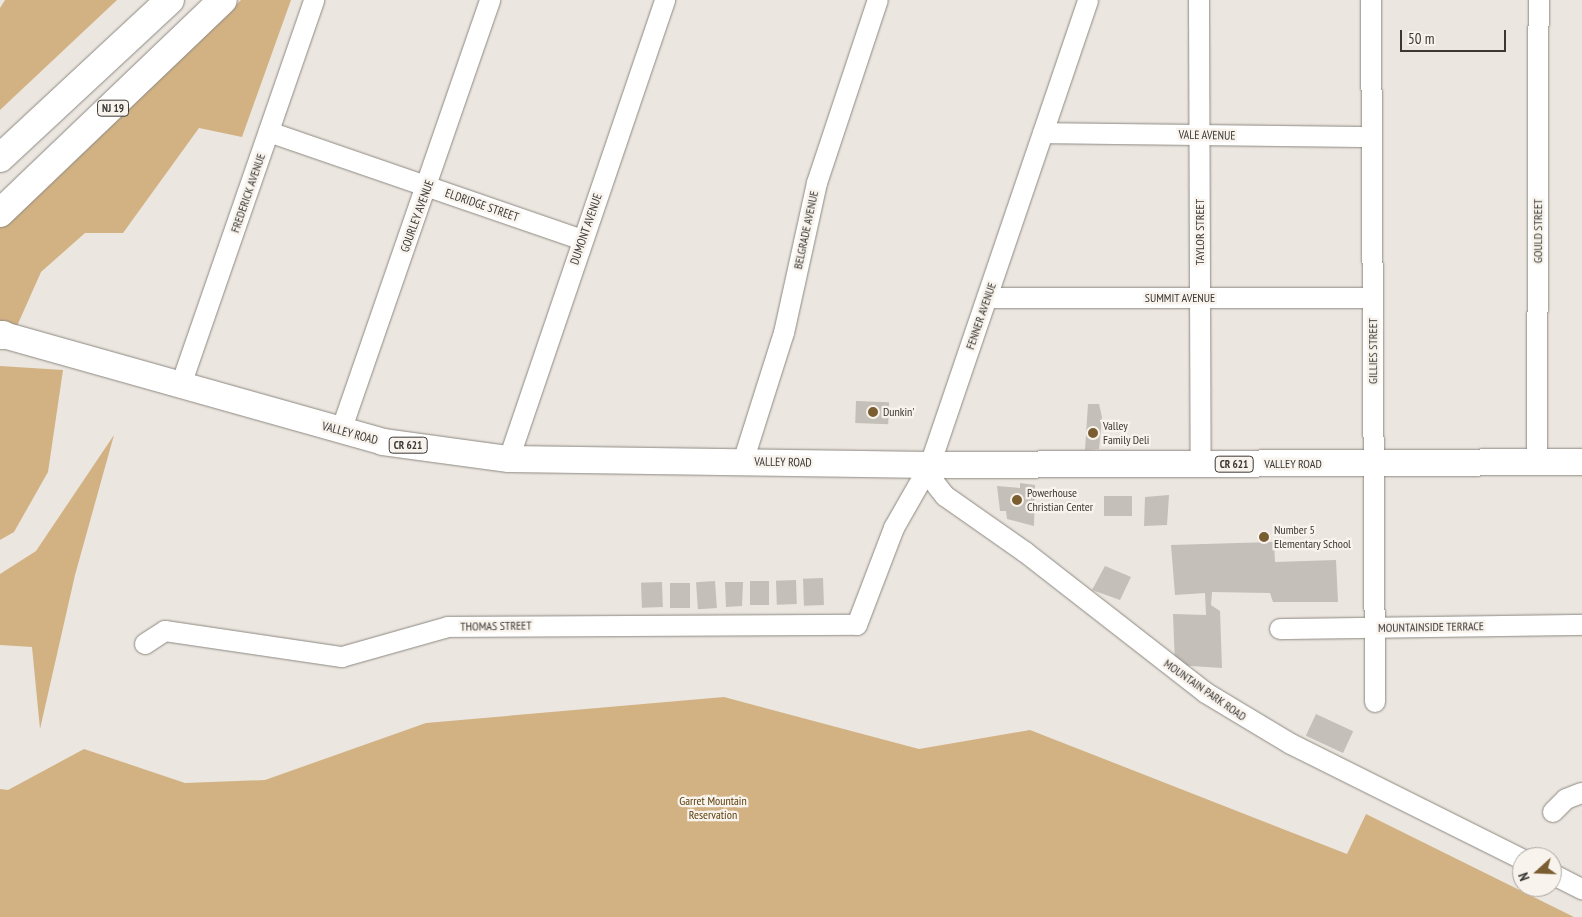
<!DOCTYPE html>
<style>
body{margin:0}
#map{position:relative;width:1582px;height:917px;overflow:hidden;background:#ebe6df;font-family:"PT Sans Narrow",sans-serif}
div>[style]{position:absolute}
.green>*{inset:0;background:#d2b283}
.building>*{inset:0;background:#c4bfb8;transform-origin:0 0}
.roads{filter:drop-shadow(0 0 1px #8d8982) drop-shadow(0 0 1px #8d8982)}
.minor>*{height:20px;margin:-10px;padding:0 10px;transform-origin:10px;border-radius:10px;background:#fff}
.major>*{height:26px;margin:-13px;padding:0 13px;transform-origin:13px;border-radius:13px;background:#fff}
.highway>*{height:28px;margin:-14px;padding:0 14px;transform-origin:14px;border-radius:14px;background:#fff}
.dots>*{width:14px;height:14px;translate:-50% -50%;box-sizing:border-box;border:2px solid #f8f3ec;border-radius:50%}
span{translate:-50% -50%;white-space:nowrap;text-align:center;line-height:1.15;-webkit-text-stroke:4.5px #f8f3ec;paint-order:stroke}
.shield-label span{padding:1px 4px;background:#f8f3ec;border:1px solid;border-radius:4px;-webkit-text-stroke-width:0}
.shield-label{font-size:11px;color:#3a3835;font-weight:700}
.street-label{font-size:12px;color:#3a3835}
.poi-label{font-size:12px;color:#3a3835}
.left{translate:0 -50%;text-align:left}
.park-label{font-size:12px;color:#5d410e}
.north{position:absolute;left:1512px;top:847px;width:50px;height:50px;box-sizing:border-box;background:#f8f3ec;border:1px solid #aca8a3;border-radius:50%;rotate:250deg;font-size:14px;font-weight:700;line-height:20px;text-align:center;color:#3a3835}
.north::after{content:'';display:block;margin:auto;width:18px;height:22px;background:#7a5d30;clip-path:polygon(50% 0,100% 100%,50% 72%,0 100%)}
.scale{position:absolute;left:1400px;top:30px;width:106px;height:22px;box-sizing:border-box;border:2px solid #3a3835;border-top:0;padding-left:6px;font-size:15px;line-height:18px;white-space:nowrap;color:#3a3835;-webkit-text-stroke:4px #f8f3ec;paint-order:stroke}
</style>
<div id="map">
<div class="green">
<i style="clip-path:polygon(5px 0,117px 0,0 110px,0 8px)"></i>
<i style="clip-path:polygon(241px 0,291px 0,242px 137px,199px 128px,123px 233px,85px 233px,41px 272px,13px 335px,0 332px,0 222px,102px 134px)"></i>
<i style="clip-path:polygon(0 366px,63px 370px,48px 472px,14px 532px,0 540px)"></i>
<i style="clip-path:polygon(114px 435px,75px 575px,40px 729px,32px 647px,0 645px,0 574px,36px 551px)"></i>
<i style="clip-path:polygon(724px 697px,919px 749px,1030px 730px,1347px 854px,1366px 814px,1574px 917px,0 917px,0 789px,8px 790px,84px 749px,185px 783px,265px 780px,426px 723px)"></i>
</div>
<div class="building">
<i style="left:856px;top:401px;width:33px;height:22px;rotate:2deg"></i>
<i style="clip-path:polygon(1088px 404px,1099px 404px,1102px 417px,1099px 449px,1085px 450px)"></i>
<i style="clip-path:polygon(1020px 483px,1035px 485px,1034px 526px,1007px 519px,1006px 511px,1000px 511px,997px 486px,1020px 488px)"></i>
<i style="clip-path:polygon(1169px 495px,1167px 525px,1144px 526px,1145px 497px)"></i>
<i style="left:1104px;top:496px;width:28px;height:20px"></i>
<i style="clip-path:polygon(1274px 542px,1275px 562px,1336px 560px,1338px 602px,1273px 602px,1270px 593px,1212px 592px,1211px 605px,1220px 611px,1222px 668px,1175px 665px,1173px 614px,1206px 615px,1205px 593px,1175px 595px,1171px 545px)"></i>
<i style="clip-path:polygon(1105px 566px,1131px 577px,1120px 600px,1092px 590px)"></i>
<i style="left:823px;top:578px;width:27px;height:20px;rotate:88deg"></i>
<i style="left:796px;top:580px;width:24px;height:20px;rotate:88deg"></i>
<i style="left:715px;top:581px;width:27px;height:19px;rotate:86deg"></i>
<i style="left:769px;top:581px;width:24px;height:19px;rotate:90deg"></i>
<i style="left:662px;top:582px;width:25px;height:21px;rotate:88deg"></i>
<i style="clip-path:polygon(725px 582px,743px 582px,742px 606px,726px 607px)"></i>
<i style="left:670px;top:583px;width:20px;height:25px"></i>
<i style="left:1316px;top:714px;width:41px;height:24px;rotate:25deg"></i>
</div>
<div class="roads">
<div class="minor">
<i style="left:1199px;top:0;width:464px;rotate:89.8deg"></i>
<i style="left:1371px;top:0;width:702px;rotate:89.67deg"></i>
<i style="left:269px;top:132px;width:332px;rotate:19deg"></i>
<i style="left:1043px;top:133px;width:329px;rotate:0.7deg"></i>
<i style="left:987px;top:298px;width:386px"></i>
<i style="left:181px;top:385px;width:407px;rotate:-70.9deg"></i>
<i style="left:341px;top:431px;width:456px;rotate:-70.9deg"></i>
<i style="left:509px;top:459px;width:485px;rotate:-71.2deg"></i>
<i style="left:743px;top:462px;width:135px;rotate:-72.4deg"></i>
<i style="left:784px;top:333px;width:154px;rotate:-77.6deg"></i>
<i style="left:817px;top:183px;width:193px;rotate:-71.6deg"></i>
<i style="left:1537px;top:462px;width:462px;rotate:-89.8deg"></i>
<i style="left:930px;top:465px;width:17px;rotate:77deg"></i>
<i style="left:934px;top:482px;width:18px;rotate:52deg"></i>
<i style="left:945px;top:496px;width:98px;rotate:35deg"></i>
<i style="left:1025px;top:552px;width:229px;rotate:37.9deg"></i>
<i style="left:1206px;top:693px;width:99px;rotate:31deg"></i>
<i style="left:1291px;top:744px;width:258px;rotate:26.5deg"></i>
<i style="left:1280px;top:629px;width:302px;rotate:-0.8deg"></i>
<i style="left:145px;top:644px;width:24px;rotate:-33deg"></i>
<i style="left:165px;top:631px;width:179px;rotate:8.4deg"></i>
<i style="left:342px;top:657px;width:110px;rotate:-15.8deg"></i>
<i style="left:448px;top:627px;width:409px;rotate:-0.3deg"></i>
<i style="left:857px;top:625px;width:104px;rotate:-69.1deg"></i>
<i style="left:894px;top:528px;width:73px;rotate:-60.3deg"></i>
<i style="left:930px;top:465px;width:491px;rotate:-71.2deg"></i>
<i style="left:1553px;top:812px;width:18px;rotate:-45deg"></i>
<i style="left:1566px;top:799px;width:17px;rotate:-21deg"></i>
<i style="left:1552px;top:874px;width:34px;rotate:27deg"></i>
</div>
<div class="major">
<i style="left:0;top:334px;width:398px;rotate:15.7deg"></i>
<i style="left:383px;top:442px;width:127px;rotate:7.7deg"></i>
<i style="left:509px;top:459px;width:421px;rotate:0.8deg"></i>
<i style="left:930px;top:465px;width:652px;rotate:-0.26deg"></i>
</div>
<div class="highway">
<i style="left:0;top:158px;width:232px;rotate:-42.9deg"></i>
<i style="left:0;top:213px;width:308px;rotate:-43.7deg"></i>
<i style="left:0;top:335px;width:3px"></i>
</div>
</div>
<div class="dots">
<i style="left:873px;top:412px;background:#7a5d30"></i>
<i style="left:1093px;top:433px;background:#7a5d30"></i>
<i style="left:1017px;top:500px;background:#7a5d30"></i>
<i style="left:1264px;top:537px;background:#7a5d30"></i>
</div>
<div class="shield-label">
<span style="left:113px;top:108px">NJ 19</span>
<span style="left:408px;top:445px">CR 621</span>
<span style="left:1234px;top:464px">CR 621</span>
</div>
<div class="street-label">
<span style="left:1207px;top:135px;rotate:1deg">VALE AVENUE</span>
<span style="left:248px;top:193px;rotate:-71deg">FREDERICK AVENUE</span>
<span style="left:482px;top:205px;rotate:19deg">ELDRIDGE STREET</span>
<span style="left:417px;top:216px;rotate:-70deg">GOURLEY AVENUE</span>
<span style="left:586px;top:229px;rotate:-71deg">DUMONT AVENUE</span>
<span style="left:806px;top:230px;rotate:-78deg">BELGRADE AVENUE</span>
<span style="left:1538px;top:231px;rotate:-90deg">GOULD STREET</span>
<span style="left:1200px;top:232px;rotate:-90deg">TAYLOR STREET</span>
<span style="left:1180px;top:298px">SUMMIT AVENUE</span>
<span style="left:981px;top:316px;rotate:-71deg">FENNER AVENUE</span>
<span style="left:1373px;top:351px;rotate:-90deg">GILLIES STREET</span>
<span style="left:350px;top:433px;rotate:15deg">VALLEY ROAD</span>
<span style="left:783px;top:462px;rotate:1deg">VALLEY ROAD</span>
<span style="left:1293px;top:464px">VALLEY ROAD</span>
<span style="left:496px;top:626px;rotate:-1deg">THOMAS STREET</span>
<span style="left:1431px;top:627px;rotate:-1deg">MOUNTAINSIDE TERRACE</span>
<span style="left:1205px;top:690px;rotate:35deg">MOUNTAIN PARK ROAD</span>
</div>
<div class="poi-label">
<span class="left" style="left:883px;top:412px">Dunkin'</span>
<span class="left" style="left:1103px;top:433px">Valley<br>Family Deli</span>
<span class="left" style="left:1027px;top:500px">Powerhouse<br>Christian Center</span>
<span class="left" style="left:1274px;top:537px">Number 5<br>Elementary School</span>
</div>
<div class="park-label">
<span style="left:713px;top:808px">Garret Mountain<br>Reservation</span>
</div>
<div class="north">N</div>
<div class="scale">50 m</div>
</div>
